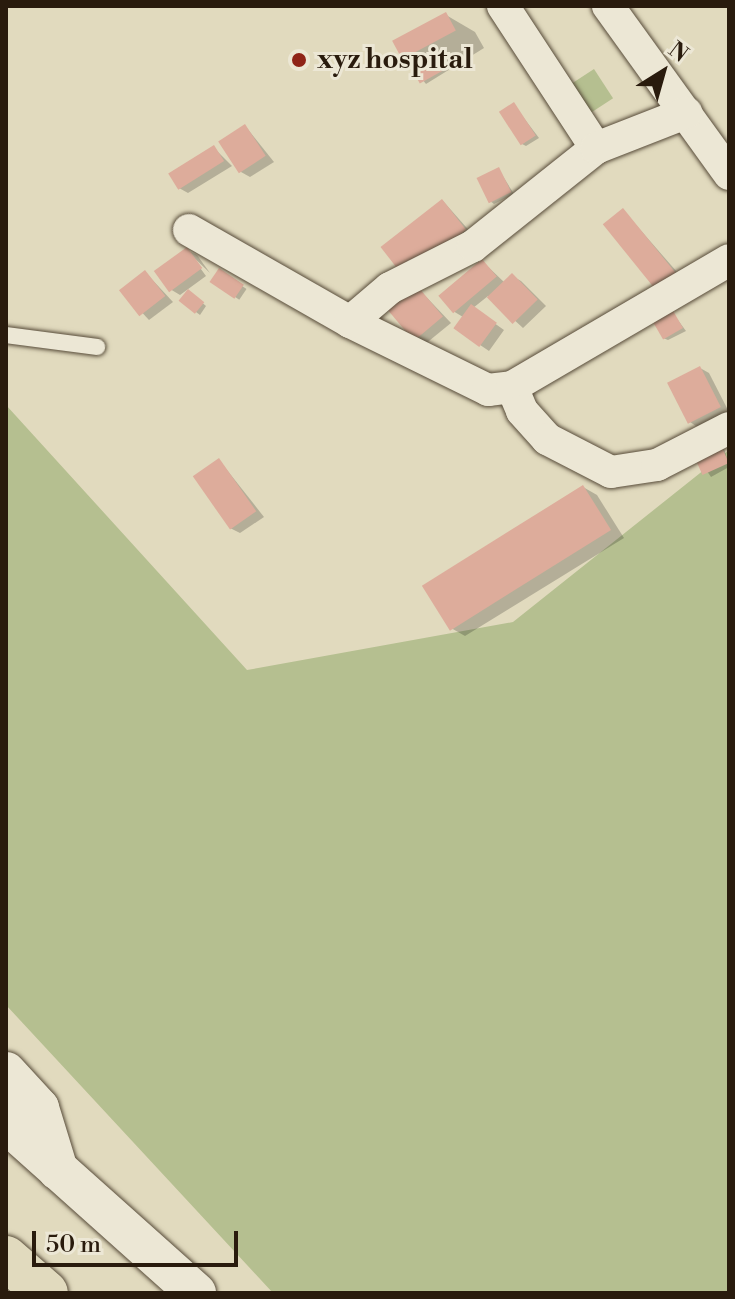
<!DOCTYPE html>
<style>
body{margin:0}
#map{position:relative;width:735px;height:1299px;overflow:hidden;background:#e1dabe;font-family:"Libre Bodoni",serif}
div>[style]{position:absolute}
.green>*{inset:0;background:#b5bf90;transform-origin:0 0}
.shadow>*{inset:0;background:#0003;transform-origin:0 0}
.building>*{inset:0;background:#ddac9b;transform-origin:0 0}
.roads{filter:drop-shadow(0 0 2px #574b39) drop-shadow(0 0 2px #574b39)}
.service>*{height:16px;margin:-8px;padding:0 8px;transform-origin:8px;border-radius:8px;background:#ece7d5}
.minor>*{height:32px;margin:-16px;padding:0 16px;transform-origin:16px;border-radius:16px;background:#ece7d5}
.tertiary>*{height:40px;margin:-20px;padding:0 20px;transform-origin:20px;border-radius:20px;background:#ece7d5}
.motorway>*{height:44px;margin:-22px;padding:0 22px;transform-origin:22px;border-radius:22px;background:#e1dabe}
.dots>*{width:22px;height:22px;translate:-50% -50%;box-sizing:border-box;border:4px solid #ece7d5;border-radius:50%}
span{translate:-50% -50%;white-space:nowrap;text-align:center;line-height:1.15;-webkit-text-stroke:6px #ece7d5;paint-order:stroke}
.poi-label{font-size:28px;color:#291b0d;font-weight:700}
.left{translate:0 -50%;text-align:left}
.frame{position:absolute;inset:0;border:8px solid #291b0d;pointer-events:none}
.north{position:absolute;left:623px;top:32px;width:80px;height:80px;-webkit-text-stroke:6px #ece7d5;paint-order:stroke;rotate:37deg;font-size:22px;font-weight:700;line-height:32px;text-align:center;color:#291b0d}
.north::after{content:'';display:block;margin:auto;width:28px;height:36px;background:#291b0d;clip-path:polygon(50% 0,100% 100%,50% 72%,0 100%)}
.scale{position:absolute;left:32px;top:1231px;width:206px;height:36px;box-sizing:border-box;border:4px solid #291b0d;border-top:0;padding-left:10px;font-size:24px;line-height:28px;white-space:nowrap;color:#291b0d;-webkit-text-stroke:6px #ece7d5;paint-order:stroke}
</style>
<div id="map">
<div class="green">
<i style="left:594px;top:69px;width:35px;height:31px;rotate:57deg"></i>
<i style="clip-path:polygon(6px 405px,247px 670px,513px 622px,729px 450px,729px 1293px,273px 1293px,6px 1005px)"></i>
</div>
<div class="shadow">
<i style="clip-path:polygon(446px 15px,475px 32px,484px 48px,426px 84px,406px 59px)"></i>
<i style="clip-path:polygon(514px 105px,539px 138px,526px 146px,522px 144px)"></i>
<i style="clip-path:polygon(246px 127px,274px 162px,250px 177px,241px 172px)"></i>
<i style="clip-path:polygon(214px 148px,232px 166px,188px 193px,179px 188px)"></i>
<i style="clip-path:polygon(499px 170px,514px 194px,494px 204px,490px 201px)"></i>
<i style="clip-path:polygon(443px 201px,474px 236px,414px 281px)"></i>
<i style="clip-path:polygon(623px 210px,684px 280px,666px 294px)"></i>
<i style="clip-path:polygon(187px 250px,197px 255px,210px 273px,190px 254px,206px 276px,180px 295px,170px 289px)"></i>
<i style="clip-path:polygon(482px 261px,505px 283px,512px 276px,521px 281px,546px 306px,523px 328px,488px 296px,473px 308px,504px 330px,489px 351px,455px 328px,463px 317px,453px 311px)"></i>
<i style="left:220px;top:271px;width:32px;height:13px;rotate:34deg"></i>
<i style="clip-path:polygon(146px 273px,173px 302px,149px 320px,122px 291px)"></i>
<i style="clip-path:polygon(414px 284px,451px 323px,424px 345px,415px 340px)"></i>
<i style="clip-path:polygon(192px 294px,206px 306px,200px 315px,196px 312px)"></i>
<i style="clip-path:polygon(672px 312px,686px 331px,668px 340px,663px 338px)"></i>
<i style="clip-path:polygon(700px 368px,709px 373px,729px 412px,699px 428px,690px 422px)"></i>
<i style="clip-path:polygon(724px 448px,729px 467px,711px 477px,698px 458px)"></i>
<i style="clip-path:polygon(219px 460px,264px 517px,240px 533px,230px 528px)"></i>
<i style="clip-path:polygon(583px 487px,597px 495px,624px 538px,465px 636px,451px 628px)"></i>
</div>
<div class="building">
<i style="left:446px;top:12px;width:21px;height:61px;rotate:62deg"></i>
<i style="left:435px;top:51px;width:21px;height:29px;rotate:61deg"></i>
<i style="left:514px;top:102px;width:40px;height:18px;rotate:57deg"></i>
<i style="left:245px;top:124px;width:38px;height:32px;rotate:57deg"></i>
<i style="left:214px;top:145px;width:19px;height:54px;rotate:58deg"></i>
<i style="left:499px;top:167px;width:28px;height:25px;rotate:64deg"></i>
<i style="left:442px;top:199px;width:39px;height:78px;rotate:52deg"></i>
<i style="left:623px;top:208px;width:85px;height:26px;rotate:51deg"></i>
<i style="left:187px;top:247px;width:26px;height:41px;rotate:54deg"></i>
<i style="left:482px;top:259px;width:23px;height:57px;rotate:50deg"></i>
<i style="left:219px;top:268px;width:30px;height:17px;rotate:34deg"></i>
<i style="left:145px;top:270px;width:33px;height:33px;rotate:52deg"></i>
<i style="left:512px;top:273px;width:37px;height:35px;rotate:46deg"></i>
<i style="left:414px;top:282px;width:45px;height:38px;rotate:50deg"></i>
<i style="left:188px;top:289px;width:21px;height:15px;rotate:39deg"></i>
<i style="left:471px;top:304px;width:32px;height:30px;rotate:36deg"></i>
<i style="left:672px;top:309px;width:22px;height:23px;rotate:60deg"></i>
<i style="left:700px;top:366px;width:46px;height:37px;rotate:63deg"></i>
<i style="left:720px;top:443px;width:22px;height:29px;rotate:66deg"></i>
<i style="left:219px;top:458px;width:65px;height:32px;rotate:55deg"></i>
<i style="left:583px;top:485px;width:53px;height:190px;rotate:58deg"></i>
</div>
<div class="roads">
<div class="service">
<i style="left:6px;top:335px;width:92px;rotate:7.5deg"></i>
</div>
<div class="minor">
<i style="left:503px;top:6px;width:170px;rotate:56.8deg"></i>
<i style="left:608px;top:6px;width:207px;rotate:54.2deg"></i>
<i style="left:189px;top:230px;width:185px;rotate:29.7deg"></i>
<i style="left:350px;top:322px;width:154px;rotate:26.2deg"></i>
<i style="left:488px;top:390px;width:24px;rotate:-7deg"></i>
<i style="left:512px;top:387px;width:251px;rotate:-30.3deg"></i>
<i style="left:350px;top:322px;width:52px;rotate:-40.4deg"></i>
<i style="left:390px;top:288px;width:93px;rotate:-26.8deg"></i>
<i style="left:473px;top:246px;width:157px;rotate:-38.5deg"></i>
<i style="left:596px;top:148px;width:97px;rotate:-21.3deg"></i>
<i style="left:512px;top:387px;width:26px;rotate:67deg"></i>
<i style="left:522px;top:411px;width:38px;rotate:48deg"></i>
<i style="left:547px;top:439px;width:72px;rotate:27.3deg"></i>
<i style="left:611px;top:472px;width:47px;rotate:-8.7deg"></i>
<i style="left:657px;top:465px;width:81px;rotate:-27.2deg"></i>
</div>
<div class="tertiary">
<i style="left:6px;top:1072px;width:49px;rotate:47.5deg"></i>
<i style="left:39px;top:1108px;width:65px;rotate:73deg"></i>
<i style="left:6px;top:1123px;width:255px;rotate:41.8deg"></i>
</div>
<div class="motorway">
<i style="left:6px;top:1258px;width:53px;rotate:41.2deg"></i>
</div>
</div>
<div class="dots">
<i style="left:299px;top:60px;background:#8f2418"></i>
</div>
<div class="poi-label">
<span class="left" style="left:317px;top:60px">xyz hospital</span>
</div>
<div class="frame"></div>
<div class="north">N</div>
<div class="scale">50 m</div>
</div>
